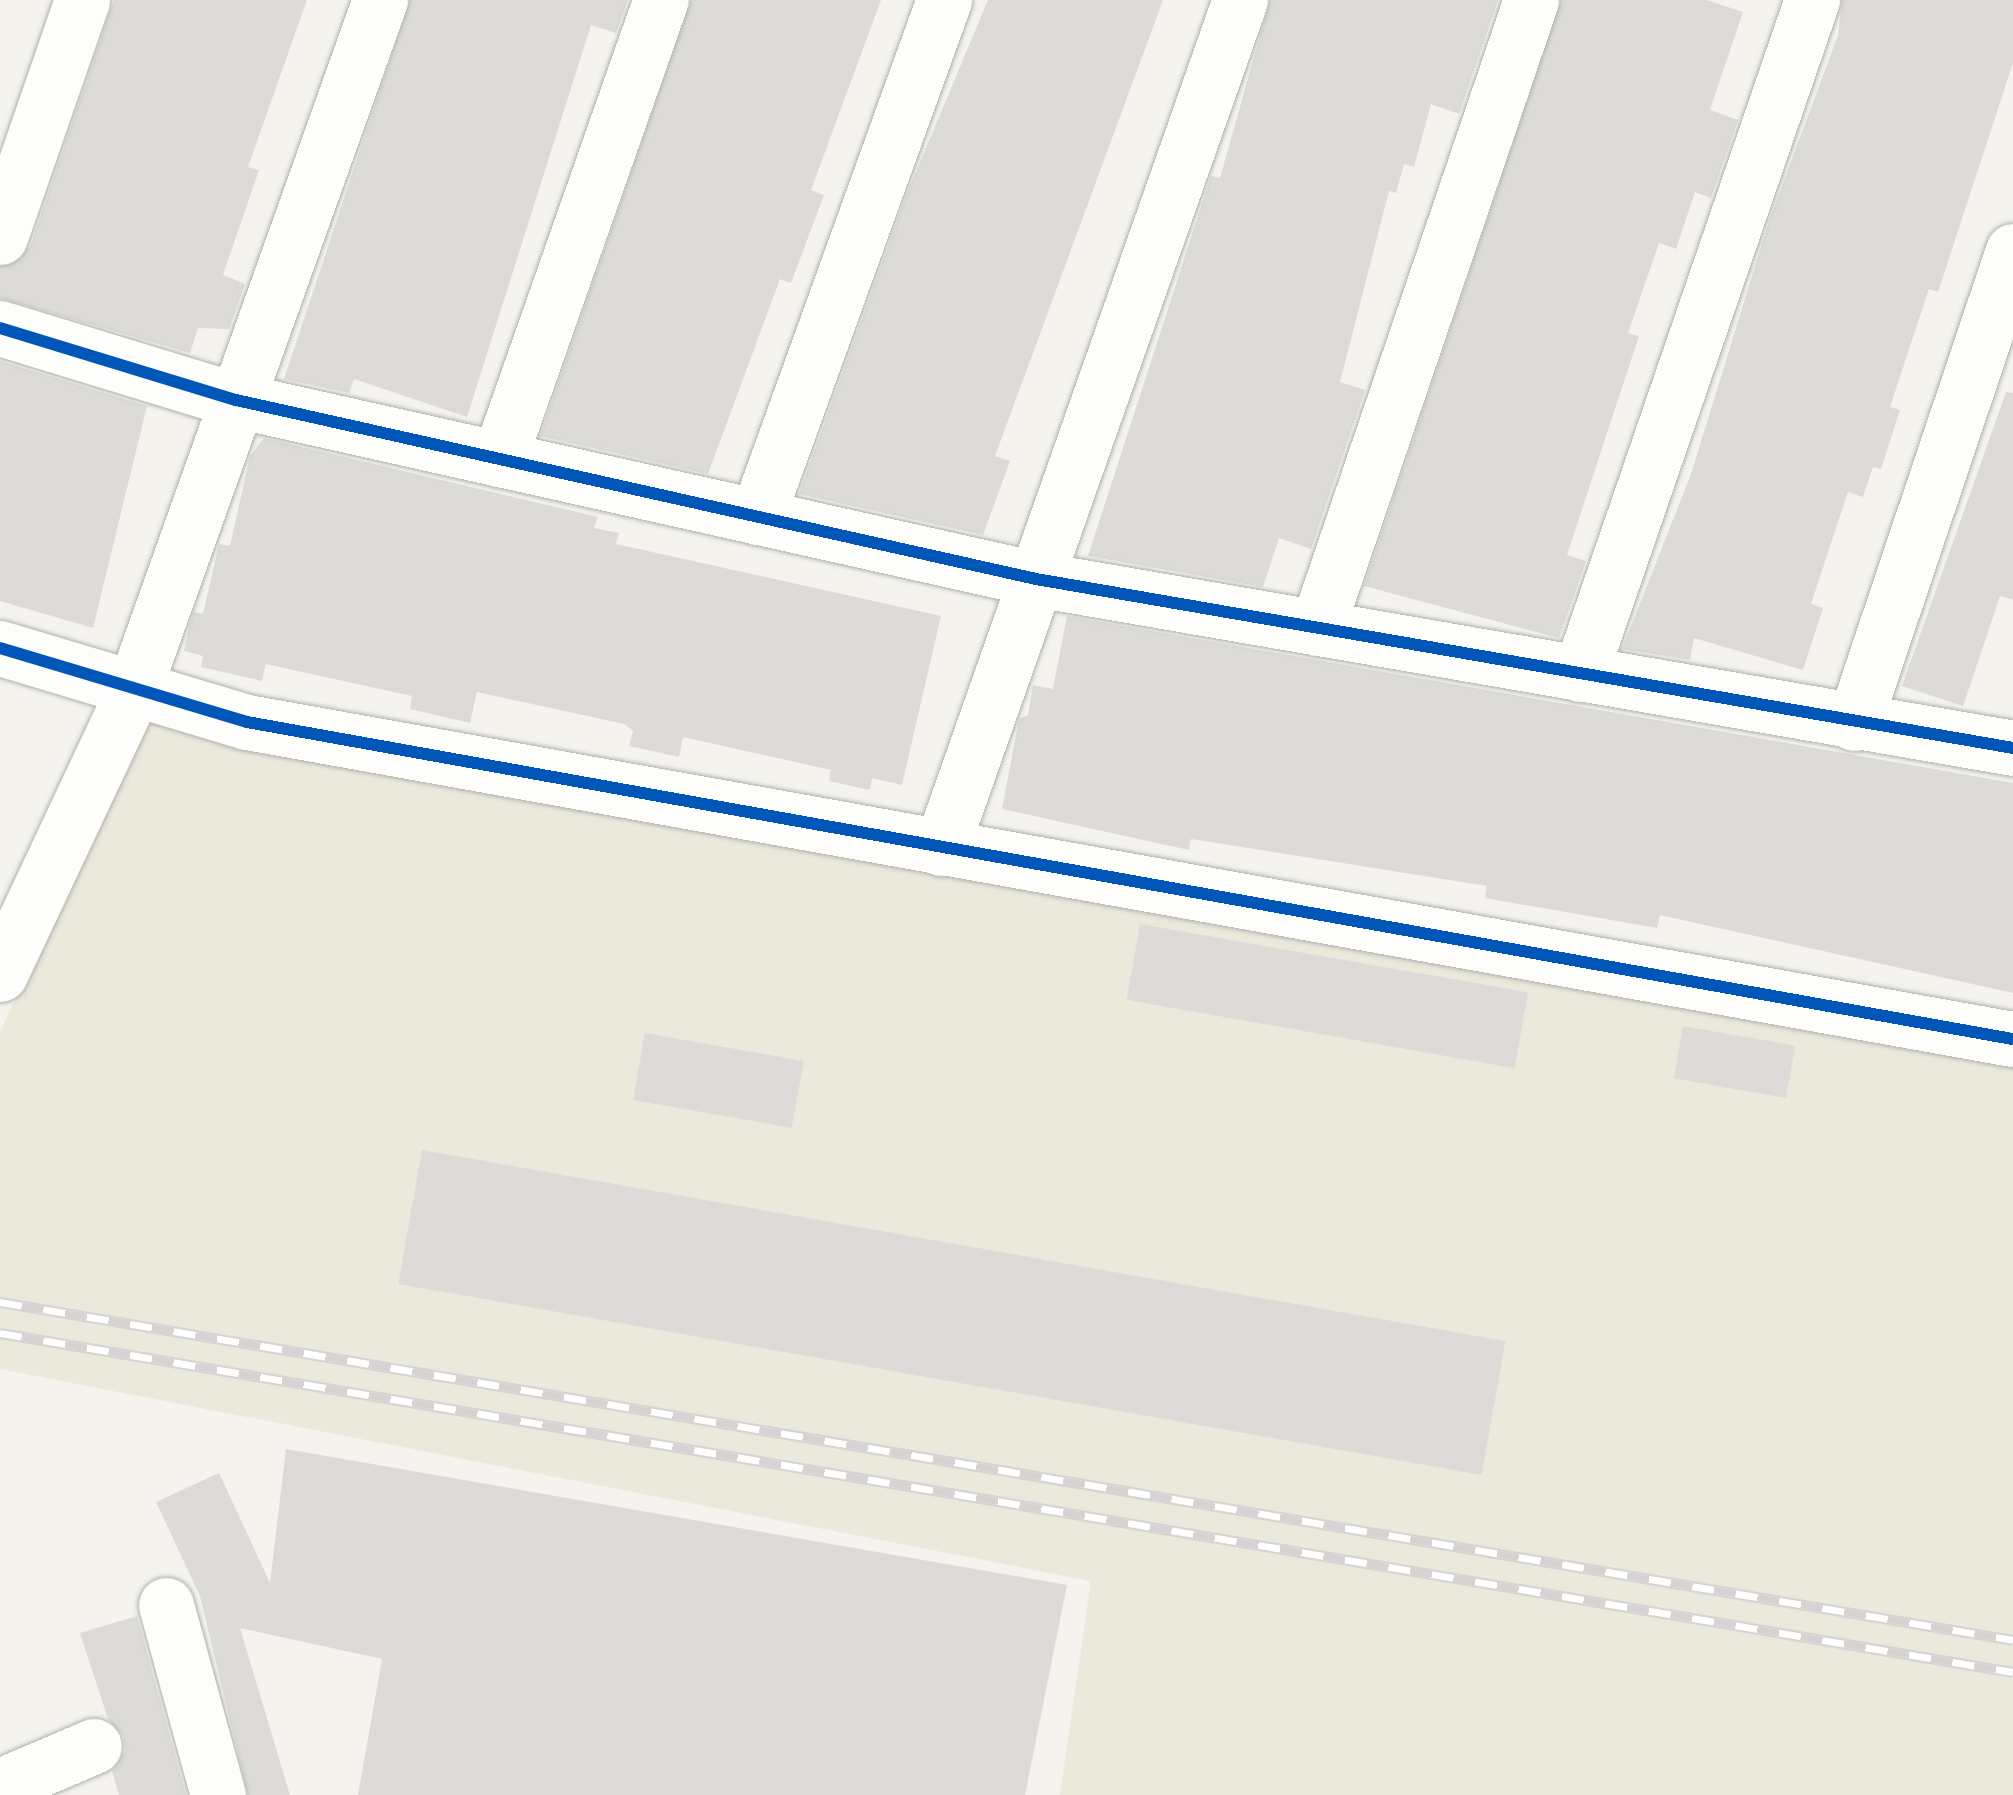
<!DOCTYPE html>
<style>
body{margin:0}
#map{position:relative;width:2013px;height:1795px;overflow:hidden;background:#f4f3ee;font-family:Merriweather,serif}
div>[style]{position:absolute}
.built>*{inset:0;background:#ebe8dc}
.building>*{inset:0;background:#dddbd7;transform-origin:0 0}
.roads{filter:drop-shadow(0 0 2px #b1b0ac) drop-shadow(0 0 2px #b1b0ac)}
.minor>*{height:55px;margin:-27.5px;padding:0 27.5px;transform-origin:27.5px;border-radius:27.5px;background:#fdfdfc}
.rail>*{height:11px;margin-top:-5.5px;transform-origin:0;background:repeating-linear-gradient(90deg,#fff 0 22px,#d5d4d3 0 44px);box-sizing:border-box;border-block:2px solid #d5d4d3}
.cycleway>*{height:12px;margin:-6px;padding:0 6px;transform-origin:6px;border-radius:6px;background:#0057b8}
span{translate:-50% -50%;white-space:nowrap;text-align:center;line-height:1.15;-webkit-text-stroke:8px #fff;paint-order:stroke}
</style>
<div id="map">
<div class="built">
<i style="clip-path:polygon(146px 721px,2013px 1068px,2013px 1795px,1060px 1795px,1091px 1581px,0 1369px,0 1032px)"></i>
</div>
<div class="building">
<i style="clip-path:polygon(114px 0,307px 0,248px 167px,259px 170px,223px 275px,245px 284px,229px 329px,198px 328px,190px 353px,0 298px,0 267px,30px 247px)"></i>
<i style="clip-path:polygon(410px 0,628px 0,616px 33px,591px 25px,467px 417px,354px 379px,349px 393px,284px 379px)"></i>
<i style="clip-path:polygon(691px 0,881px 0,811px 190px,824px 195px,791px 283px,780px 279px,708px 474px,540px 436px)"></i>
<i style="clip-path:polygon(988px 0,1163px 0,995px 456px,1010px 461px,983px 535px,799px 494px,908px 191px)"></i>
<i style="clip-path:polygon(1270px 0,1498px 0,1459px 114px,1431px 104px,1414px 167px,1404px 164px,1396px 193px,1389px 191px,1340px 382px,1365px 390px,1311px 549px,1279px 538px,1263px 587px,1088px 556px,1211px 176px,1220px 178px)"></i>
<i style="clip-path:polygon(1561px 0,1707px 0,1743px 12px,1710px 110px,1738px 120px,1711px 198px,1695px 192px,1676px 249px,1659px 243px,1628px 333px,1639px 336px,1567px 555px,1586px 561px,1559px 638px,1364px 586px)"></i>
<i style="clip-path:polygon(1842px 0,2013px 0,2013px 63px,1938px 292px,1929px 289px,1890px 407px,1900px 410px,1881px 469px,1873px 467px,1863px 497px,1848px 492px,1811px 604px,1823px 608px,1803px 670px,1694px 638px,1690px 660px,1622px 649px,1691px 474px,1769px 221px,1838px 35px)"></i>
<i style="clip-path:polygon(0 361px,147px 406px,93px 628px,0 601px)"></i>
<i style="clip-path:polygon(2006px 392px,2013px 393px,2013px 600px,2000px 596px,1963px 706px,1902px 686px)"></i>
<i style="clip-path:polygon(264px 438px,598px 517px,594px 528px,619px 533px,616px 544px,941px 616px,902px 785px,872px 778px,870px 790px,829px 781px,831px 770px,683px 737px,679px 757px,629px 746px,633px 731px,624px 724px,477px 692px,470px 723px,410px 709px,412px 696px,266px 664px,262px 681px,201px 667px,203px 656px,184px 651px,189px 627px,194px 612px,203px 614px,219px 544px,230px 546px,250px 456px)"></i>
<i style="clip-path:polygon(1067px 616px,2013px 783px,2013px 993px,1660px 915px,1657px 928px,1485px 898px,1487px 886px,1191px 839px,1189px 850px,1002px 809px,1019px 719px,1028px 715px,1033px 685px,1053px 689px)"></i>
<i style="left:1140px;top:924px;width:394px;height:77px;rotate:10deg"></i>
<i style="left:1683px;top:1026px;width:114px;height:53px;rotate:10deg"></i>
<i style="left:645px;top:1033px;width:161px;height:68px;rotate:10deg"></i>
<i style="left:422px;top:1150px;width:1100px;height:136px;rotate:10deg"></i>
<i style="clip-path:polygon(286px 1449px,1067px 1585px,1025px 1795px,358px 1795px,382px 1659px,240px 1628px,290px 1795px,248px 1795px,200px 1596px,156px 1502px,219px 1473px,270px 1583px)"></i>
<i style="clip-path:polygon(137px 1616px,186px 1795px,119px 1795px,112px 1771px,125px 1751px,123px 1735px,108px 1719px,80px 1633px)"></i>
</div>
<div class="roads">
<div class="minor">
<i style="left:0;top:237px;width:251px;rotate:-70.9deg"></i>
<i style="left:0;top:328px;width:247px;rotate:17deg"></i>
<i style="left:236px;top:400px;width:820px;rotate:12.61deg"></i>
<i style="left:1036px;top:579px;width:992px;rotate:9.81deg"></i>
<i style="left:499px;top:459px;width:487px;rotate:-70.6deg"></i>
<i style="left:757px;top:517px;width:550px;rotate:-70.11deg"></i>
<i style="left:1317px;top:628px;width:663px;rotate:-71.18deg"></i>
<i style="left:0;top:648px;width:258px;rotate:16.7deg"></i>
<i style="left:247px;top:722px;width:1794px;rotate:10.18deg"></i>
<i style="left:1580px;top:674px;width:713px;rotate:-71.01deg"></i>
<i style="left:1854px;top:723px;width:498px;rotate:-71.4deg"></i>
<i style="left:941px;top:848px;width:899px;rotate:-70.58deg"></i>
<i style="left:0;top:974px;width:313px;rotate:-64.8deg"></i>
<i style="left:133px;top:691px;width:734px;rotate:-70.33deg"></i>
<i style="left:166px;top:1605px;width:197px;rotate:74.7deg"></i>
<i style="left:0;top:1786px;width:102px;rotate:-23.1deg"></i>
</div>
</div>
<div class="rail">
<i style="left:0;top:1302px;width:2041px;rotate:9.53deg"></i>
<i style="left:0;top:1333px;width:2041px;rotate:9.56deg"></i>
</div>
<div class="cycleway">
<i style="left:0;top:328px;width:247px;rotate:17deg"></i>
<i style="left:236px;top:400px;width:820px;rotate:12.61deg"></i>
<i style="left:1036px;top:579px;width:992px;rotate:9.81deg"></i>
<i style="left:0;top:648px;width:258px;rotate:16.7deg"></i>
<i style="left:247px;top:722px;width:1794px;rotate:10.18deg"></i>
</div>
</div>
